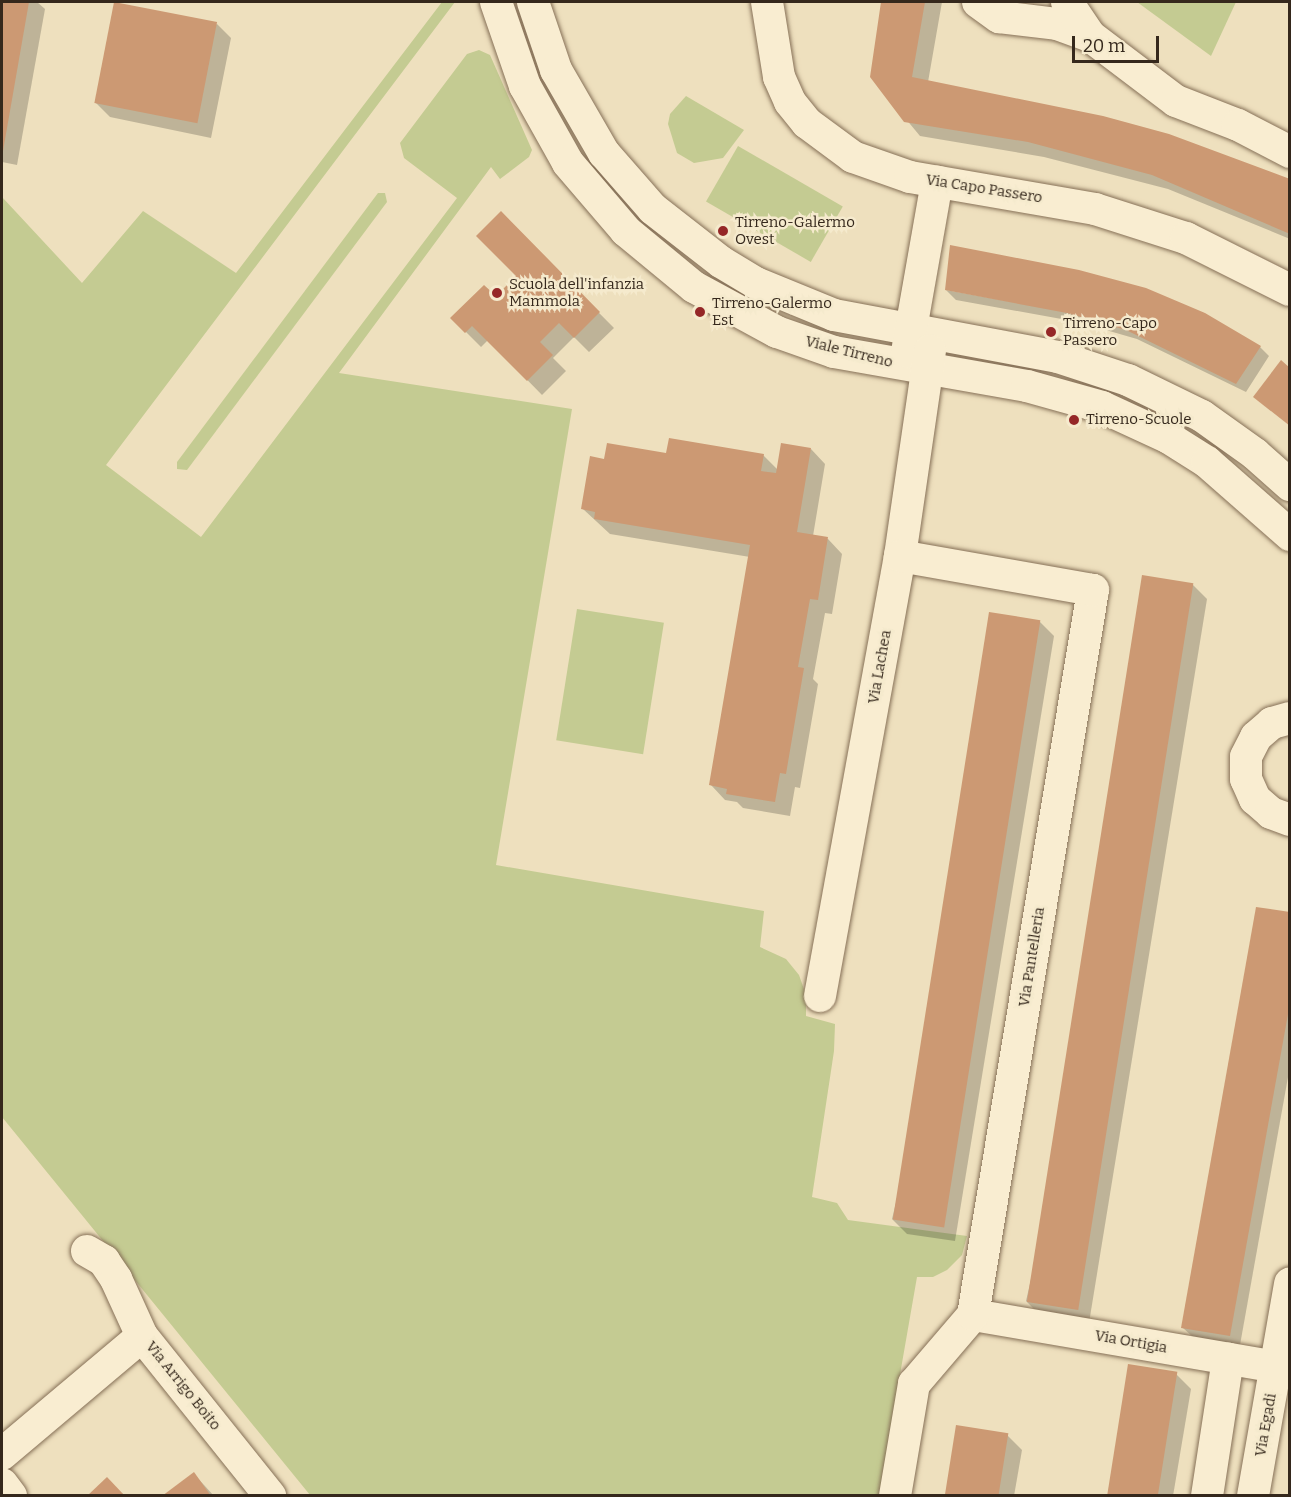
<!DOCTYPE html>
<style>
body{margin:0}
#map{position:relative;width:1291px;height:1497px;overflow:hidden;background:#eee0be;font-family:Bitter,serif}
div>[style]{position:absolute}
.green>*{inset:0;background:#c4cb92;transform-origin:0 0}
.shadow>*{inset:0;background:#0003}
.building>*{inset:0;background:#cc9973;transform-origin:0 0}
.roads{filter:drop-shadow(0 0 2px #867057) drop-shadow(0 0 2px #867057)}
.minor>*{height:32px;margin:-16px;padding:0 16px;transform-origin:16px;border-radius:16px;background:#f9edd1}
.dots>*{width:16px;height:16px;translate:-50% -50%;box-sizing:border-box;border:3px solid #f5eacd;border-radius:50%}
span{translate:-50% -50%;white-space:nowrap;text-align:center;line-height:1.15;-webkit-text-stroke:5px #f5eacd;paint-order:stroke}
.street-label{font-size:15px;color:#35281c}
.poi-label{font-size:15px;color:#35281c}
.left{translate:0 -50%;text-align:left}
.frame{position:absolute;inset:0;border:3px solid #35281c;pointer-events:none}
.scale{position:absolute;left:1072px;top:36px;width:87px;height:27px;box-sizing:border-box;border:3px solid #35281c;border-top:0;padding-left:8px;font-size:18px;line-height:21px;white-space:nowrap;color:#35281c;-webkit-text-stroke:4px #f5eacd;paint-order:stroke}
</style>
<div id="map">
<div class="green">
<i style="clip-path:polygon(442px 2px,455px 2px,106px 465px,201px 537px,457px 198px,404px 158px,400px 143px,467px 54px,479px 50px,490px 55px,532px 150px,529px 157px,500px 179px,491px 167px,339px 373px,572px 409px,496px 865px,764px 911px,760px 947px,786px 959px,799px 975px,806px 995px,806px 1016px,835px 1024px,834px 1051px,812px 1197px,837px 1203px,848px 1220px,967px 1236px,962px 1255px,947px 1270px,933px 1277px,917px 1277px,879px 1495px,310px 1495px,2px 1117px,2px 197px,82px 283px,143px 211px,236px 273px)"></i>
<i style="clip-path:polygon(1137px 2px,1236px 2px,1211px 56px)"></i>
<i style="clip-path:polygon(686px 96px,744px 130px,723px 158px,694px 163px,677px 153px,668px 124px,670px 114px)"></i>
<i style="left:738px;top:146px;width:121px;height:64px;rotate:30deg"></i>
<i style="clip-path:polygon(378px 193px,385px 193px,387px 202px,187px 470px,177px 469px,177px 462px)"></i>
<i style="left:577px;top:609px;width:88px;height:133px;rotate:9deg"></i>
</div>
<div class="shadow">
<i style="clip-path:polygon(2px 2px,37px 2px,45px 9px,17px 165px,2px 162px)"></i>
<i style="clip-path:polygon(882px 2px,942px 2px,928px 82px,1290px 181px,1290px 239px,1168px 189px,1044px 157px,920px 136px,871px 77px)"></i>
<i style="clip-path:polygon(217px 24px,231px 38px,211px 138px,110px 117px,95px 102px)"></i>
<i style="clip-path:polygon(501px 214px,614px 328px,589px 352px,574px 337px,553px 358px,566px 371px,542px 395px,488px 340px,481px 347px,452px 318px,496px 299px,518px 276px)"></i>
<i style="clip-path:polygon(946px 290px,1260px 347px,1269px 356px,1246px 392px,1137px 339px,1078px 322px,956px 300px)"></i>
<i style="clip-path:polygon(811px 449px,825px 464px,813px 536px,828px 539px,842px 554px,832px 614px,825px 613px,813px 679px,818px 684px,800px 788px,795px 787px,790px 816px,743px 808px,737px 802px,725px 800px,711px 785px,750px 557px,610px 534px,583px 509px,605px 460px,668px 455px,763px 455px,778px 470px)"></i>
<i style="clip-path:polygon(1192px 584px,1207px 599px,1089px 1323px,1041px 1316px,1026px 1301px)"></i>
<i style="clip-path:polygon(1039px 621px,1054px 636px,955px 1241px,907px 1234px,892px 1219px)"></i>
<i style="clip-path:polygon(1290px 914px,1290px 1066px,1240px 1345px,1193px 1337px,1183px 1328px)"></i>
<i style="clip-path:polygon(1176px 1374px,1191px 1389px,1173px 1496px,1107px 1496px)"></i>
<i style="clip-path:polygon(1007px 1435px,1022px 1450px,1014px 1496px,946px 1496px)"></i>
<i style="clip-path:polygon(194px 1474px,214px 1496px,165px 1496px)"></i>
</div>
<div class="building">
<i style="clip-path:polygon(2px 2px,29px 2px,3px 151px,2px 150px)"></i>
<i style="left:114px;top:2px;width:105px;height:103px;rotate:11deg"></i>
<i style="clip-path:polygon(881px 2px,925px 2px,912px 77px,1103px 116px,1169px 134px,1290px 179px,1290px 234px,1152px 175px,1028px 142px,904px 122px,870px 77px)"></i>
<i style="clip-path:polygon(501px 211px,600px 312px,574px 338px,559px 323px,540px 342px,553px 355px,527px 381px,472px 326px,465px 333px,450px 318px,484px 285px,496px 296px,516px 276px,476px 236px)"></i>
<i style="clip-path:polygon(950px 245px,1079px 270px,1146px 288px,1205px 313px,1261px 346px,1236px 384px,1126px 330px,1067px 313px,945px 290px)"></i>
<i style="clip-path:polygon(1281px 360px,1290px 368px,1290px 426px,1253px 397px)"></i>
<i style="clip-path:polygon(669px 438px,764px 454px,761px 471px,776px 473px,781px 443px,811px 448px,797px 532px,828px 537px,818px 600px,810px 599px,798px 667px,804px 668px,786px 774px,780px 773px,775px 802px,726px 794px,727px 789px,709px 785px,750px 545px,594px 519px,595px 512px,581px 509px,590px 456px,604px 459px,607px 443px,666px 453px)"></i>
<i style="left:1142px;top:575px;width:52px;height:736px;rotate:9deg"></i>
<i style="left:989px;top:612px;width:52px;height:615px;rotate:9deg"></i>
<i style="clip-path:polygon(1256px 907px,1290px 912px,1290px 1003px,1230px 1336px,1181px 1328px)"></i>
<i style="left:1128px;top:1364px;width:50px;height:134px;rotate:9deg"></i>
<i style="left:956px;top:1425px;width:53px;height:72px;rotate:9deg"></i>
<i style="clip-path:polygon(194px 1472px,211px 1496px,162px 1496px)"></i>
<i style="clip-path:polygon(107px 1477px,125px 1496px,87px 1496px)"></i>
</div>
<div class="roads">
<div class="minor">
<i style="left:496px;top:2px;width:89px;rotate:71deg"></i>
<i style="left:525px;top:86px;width:88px;rotate:60.8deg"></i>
<i style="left:568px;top:163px;width:89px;rotate:49.5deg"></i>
<i style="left:626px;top:231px;width:88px;rotate:39.5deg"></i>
<i style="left:694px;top:287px;width:94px;rotate:28.5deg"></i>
<i style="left:777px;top:332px;width:60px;rotate:19.3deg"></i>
<i style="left:834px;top:352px;width:196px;rotate:10deg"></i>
<i style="left:1027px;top:386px;width:78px;rotate:15.6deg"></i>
<i style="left:1102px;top:407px;width:74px;rotate:24.8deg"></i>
<i style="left:1169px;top:438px;width:45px;rotate:32.3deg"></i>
<i style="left:1207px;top:462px;width:111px;rotate:41.3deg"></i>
<i style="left:533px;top:2px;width:72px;rotate:71.3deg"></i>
<i style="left:556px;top:70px;width:96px;rotate:60deg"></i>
<i style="left:604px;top:153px;width:74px;rotate:48.8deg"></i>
<i style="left:653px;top:209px;width:86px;rotate:37.9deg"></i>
<i style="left:721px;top:262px;width:41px;rotate:31deg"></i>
<i style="left:756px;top:283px;width:84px;rotate:22.3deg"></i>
<i style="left:834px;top:315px;width:228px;rotate:10.6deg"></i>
<i style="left:1058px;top:357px;width:74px;rotate:18.2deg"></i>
<i style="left:1128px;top:380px;width:82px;rotate:25.9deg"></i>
<i style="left:1202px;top:416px;width:65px;rotate:35.6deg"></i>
<i style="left:1255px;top:454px;width:47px;rotate:41.5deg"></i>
<i style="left:767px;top:2px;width:76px;rotate:80.9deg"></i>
<i style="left:779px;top:77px;width:27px;rotate:66deg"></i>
<i style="left:790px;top:102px;width:27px;rotate:51deg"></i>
<i style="left:807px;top:123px;width:57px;rotate:36.5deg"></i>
<i style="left:853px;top:157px;width:60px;rotate:19.3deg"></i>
<i style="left:910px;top:177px;width:188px;rotate:9.8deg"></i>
<i style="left:1095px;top:209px;width:96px;rotate:17.7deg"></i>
<i style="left:1186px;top:238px;width:116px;rotate:26.6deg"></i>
<i style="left:978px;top:2px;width:26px;rotate:36deg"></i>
<i style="left:999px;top:17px;width:58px;rotate:6.9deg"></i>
<i style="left:1057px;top:24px;width:35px;rotate:20deg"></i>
<i style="left:1067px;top:2px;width:41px;rotate:55.9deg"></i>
<i style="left:1090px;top:36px;width:108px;rotate:37.1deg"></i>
<i style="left:1176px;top:101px;width:66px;rotate:21.2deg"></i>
<i style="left:1238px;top:125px;width:59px;rotate:27.4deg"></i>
<i style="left:907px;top:352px;width:173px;rotate:-80deg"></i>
<i style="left:1290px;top:718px;width:19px;rotate:164deg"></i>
<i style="left:1272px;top:723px;width:21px;rotate:139deg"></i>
<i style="left:1256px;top:737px;width:22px;rotate:117deg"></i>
<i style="left:1246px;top:757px;width:22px;rotate:90deg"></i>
<i style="left:1246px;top:779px;width:22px;rotate:66deg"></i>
<i style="left:1255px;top:799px;width:21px;rotate:41deg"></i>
<i style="left:1271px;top:813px;width:20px;rotate:20deg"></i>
<i style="left:820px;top:996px;width:447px;rotate:-79.7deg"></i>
<i style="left:900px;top:556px;width:208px;rotate:-81.7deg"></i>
<i style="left:87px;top:1251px;width:20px;rotate:30deg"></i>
<i style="left:104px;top:1261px;width:22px;rotate:56deg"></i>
<i style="left:116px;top:1279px;width:63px;rotate:65.5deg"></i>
<i style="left:973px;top:1315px;width:322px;rotate:9.7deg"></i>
<i style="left:2px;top:1454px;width:183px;rotate:-40.1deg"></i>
<i style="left:142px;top:1336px;width:205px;rotate:51.3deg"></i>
<i style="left:2px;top:1484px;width:15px;rotate:53deg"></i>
<i style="left:895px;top:1496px;width:114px;rotate:-80.4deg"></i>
<i style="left:914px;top:1384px;width:91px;rotate:-49.5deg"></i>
<i style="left:973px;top:1315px;width:735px;rotate:-80.6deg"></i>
<i style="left:1093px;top:590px;width:196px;rotate:-170deg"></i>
<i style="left:1207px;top:1496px;width:139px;rotate:-81.3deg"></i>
<i style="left:1253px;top:1496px;width:216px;rotate:-80.1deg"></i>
</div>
</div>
<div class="dots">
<i style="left:723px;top:231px;background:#952727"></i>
<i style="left:497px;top:293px;background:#952727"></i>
<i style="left:700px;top:312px;background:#952727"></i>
<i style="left:1051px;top:332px;background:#952727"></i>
<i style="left:1074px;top:420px;background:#952727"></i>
</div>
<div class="street-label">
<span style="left:984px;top:189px;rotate:9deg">Via Capo Passero</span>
<span style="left:849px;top:352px;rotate:14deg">Viale Tirreno</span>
<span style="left:880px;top:667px;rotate:-80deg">Via Lachea</span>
<span style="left:1032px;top:957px;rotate:-81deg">Via Pantelleria</span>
<span style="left:1131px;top:1342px;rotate:10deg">Via Ortigia</span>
<span style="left:183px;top:1386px;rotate:51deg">Via Arrigo Boito</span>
<span style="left:1266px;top:1425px;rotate:-80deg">Via Egadi</span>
</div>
<div class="poi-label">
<span class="left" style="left:735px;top:231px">Tirreno-Galermo<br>Ovest</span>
<span class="left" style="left:509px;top:293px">Scuola dell'infanzia<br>Mammola</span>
<span class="left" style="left:712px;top:312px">Tirreno-Galermo<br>Est</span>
<span class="left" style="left:1063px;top:332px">Tirreno-Capo<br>Passero</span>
<span class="left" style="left:1086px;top:420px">Tirreno-Scuole</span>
</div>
<div class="frame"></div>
<div class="scale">20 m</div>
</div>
